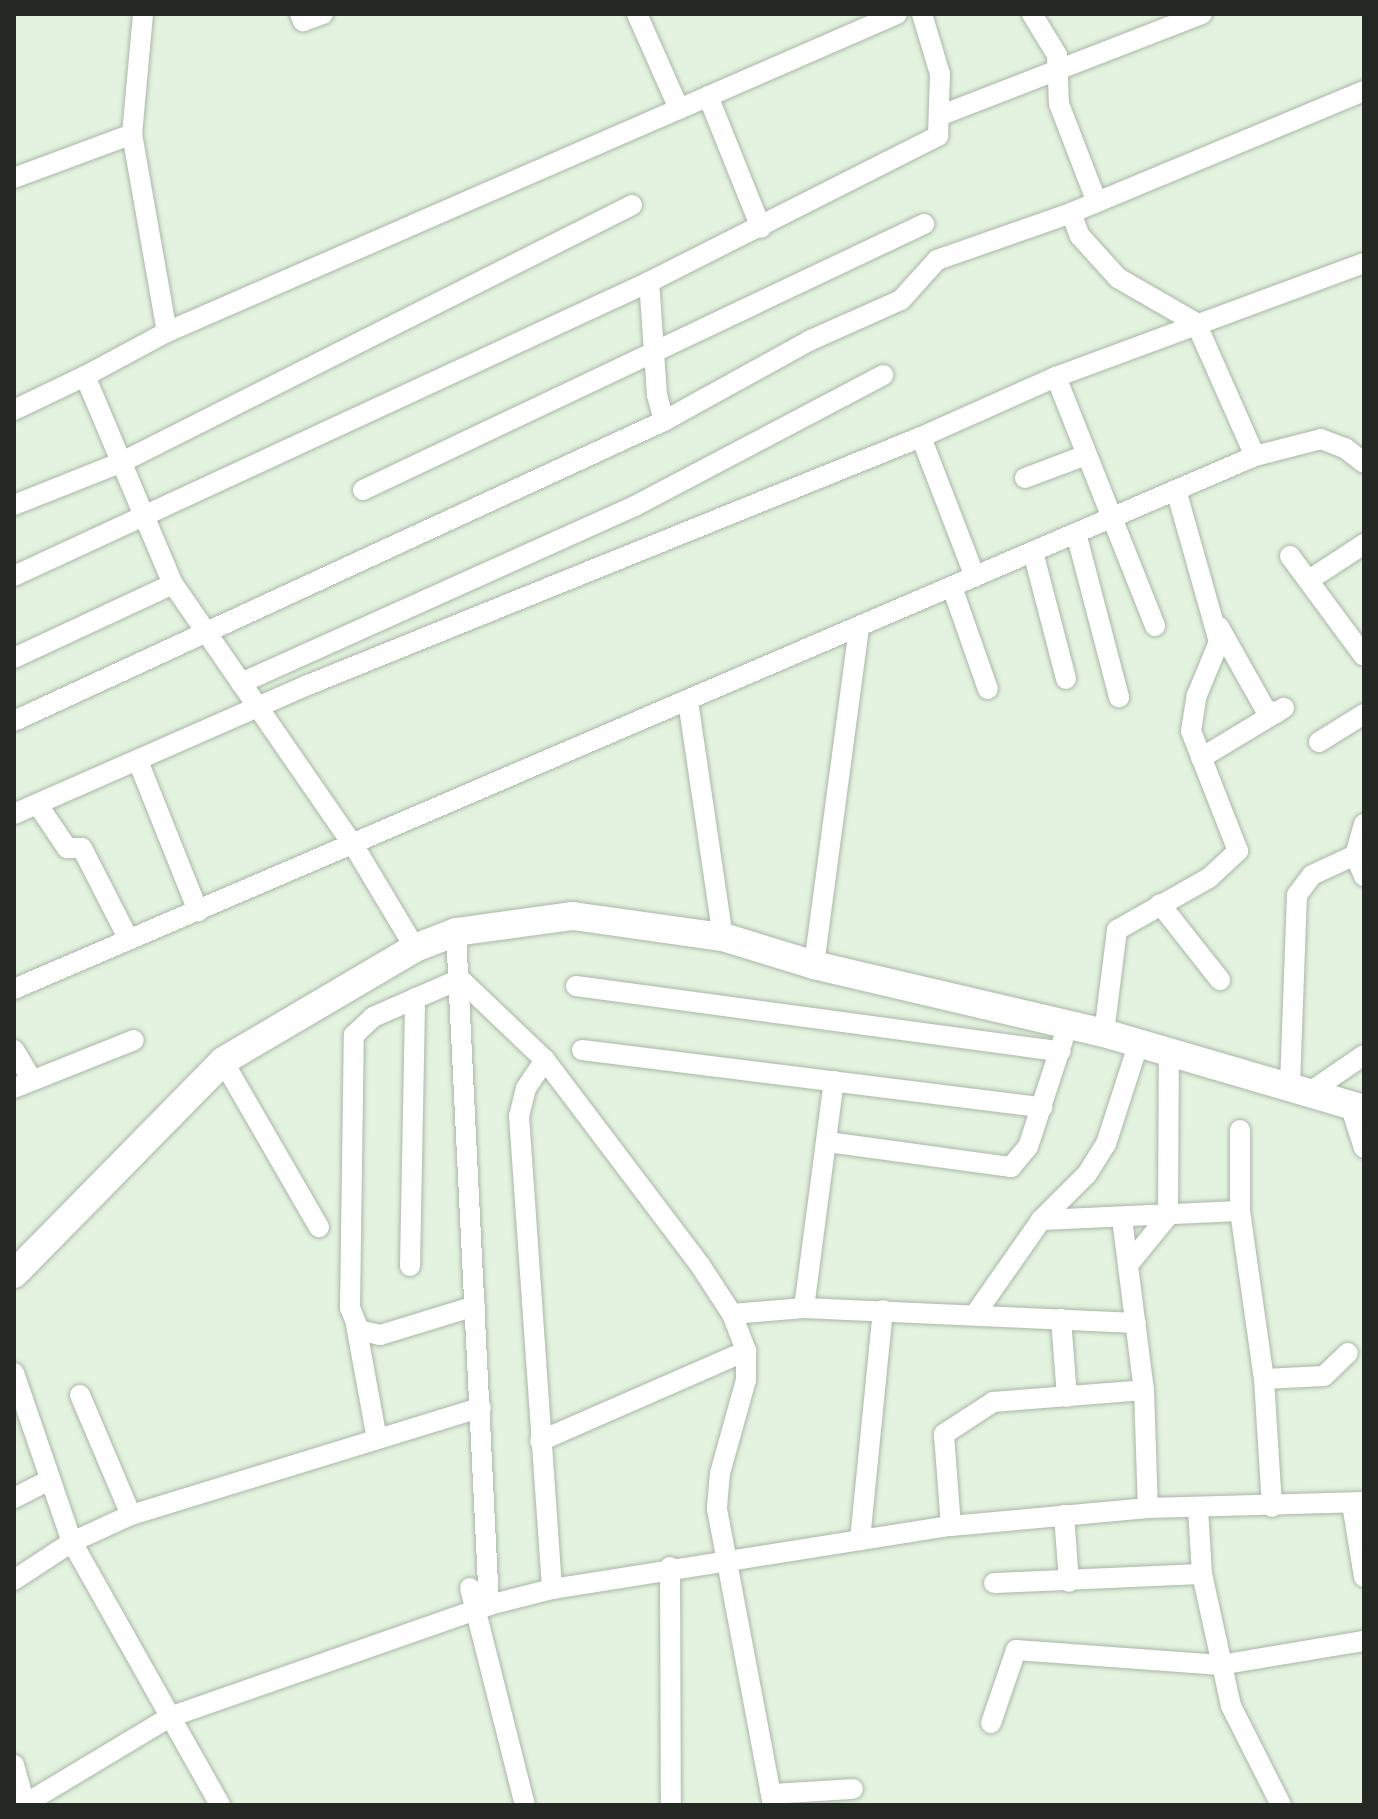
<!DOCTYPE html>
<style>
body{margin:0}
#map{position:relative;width:1378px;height:1819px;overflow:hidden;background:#e3f3e0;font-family:"PT Serif",serif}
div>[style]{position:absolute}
.roads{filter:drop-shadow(0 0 2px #a9b8a6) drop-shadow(0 0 2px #a9b8a6)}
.street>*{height:20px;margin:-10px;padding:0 10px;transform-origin:10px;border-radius:10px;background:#fff}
.secondary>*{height:28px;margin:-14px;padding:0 14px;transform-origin:14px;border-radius:14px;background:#fff}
span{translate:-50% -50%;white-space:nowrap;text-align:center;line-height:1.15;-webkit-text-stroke:6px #fff;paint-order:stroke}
.frame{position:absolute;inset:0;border:16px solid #232922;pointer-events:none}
</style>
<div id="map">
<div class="roads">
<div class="street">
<i style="left:143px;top:14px;width:121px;rotate:95.2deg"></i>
<i style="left:132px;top:134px;width:201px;rotate:80deg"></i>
<i style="left:167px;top:332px;width:93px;rotate:151.8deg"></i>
<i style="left:85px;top:376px;width:226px;rotate:67.1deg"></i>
<i style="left:173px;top:584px;width:318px;rotate:55.4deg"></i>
<i style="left:354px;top:846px;width:119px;rotate:59.1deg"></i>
<i style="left:300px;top:14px;width:8px;rotate:67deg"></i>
<i style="left:303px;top:21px;width:21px;rotate:-19deg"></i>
<i style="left:637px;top:14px;width:104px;rotate:66.1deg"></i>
<i style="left:1032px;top:14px;width:48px;rotate:58.6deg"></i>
<i style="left:1057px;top:55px;width:49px;rotate:87.7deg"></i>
<i style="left:1059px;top:104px;width:103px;rotate:68.9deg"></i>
<i style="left:708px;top:96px;width:142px;rotate:68.1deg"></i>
<i style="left:939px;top:116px;width:282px;rotate:-21.2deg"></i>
<i style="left:14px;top:178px;width:126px;rotate:-20.4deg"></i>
<i style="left:1071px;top:213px;width:25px;rotate:69deg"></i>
<i style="left:1080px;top:236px;width:57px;rotate:47.9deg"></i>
<i style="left:1118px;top:278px;width:90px;rotate:30deg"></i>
<i style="left:1196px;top:323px;width:145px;rotate:66.1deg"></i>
<i style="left:167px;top:332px;width:796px;rotate:-23.54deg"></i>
<i style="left:1056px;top:377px;width:268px;rotate:68.3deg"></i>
<i style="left:14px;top:410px;width:79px;rotate:-25.6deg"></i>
<i style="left:664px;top:421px;width:27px;rotate:-105deg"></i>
<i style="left:657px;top:395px;width:113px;rotate:-94deg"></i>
<i style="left:649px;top:282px;width:324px;rotate:-26.8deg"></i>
<i style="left:938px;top:136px;width:62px;rotate:-88.2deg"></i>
<i style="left:940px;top:74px;width:63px;rotate:-106.7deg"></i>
<i style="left:921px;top:437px;width:150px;rotate:68.9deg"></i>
<i style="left:1025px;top:478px;width:65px;rotate:-20.7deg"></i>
<i style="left:363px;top:490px;width:621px;rotate:-25.37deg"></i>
<i style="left:14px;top:505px;width:116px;rotate:-21.7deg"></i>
<i style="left:122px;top:462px;width:571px;rotate:-26.74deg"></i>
<i style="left:1076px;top:533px;width:170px;rotate:75.3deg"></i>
<i style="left:1033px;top:552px;width:131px;rotate:75.4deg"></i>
<i style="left:1290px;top:556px;width:124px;rotate:53.5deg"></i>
<i style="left:14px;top:576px;width:700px;rotate:-24.84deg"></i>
<i style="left:1309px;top:580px;width:66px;rotate:-33.2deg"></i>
<i style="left:952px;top:587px;width:108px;rotate:70.6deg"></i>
<i style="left:1219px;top:627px;width:94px;rotate:60.7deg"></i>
<i style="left:1265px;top:709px;width:12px;rotate:20deg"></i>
<i style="left:14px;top:658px;width:175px;rotate:-25deg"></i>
<i style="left:241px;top:683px;width:430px;rotate:-24.2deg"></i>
<i style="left:633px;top:507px;width:283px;rotate:-27.8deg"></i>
<i style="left:688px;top:701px;width:239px;rotate:81.6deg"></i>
<i style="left:14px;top:721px;width:716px;rotate:-24.78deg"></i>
<i style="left:664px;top:421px;width:168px;rotate:-28.9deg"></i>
<i style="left:811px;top:340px;width:98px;rotate:-24deg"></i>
<i style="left:901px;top:300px;width:54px;rotate:-48deg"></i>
<i style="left:937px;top:260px;width:142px;rotate:-19.3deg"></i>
<i style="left:1071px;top:213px;width:317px;rotate:-22.6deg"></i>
<i style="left:1319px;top:742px;width:53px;rotate:-31.9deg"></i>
<i style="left:1201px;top:758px;width:97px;rotate:-31.1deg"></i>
<i style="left:138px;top:761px;width:162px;rotate:68.2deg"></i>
<i style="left:38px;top:805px;width:52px;rotate:56deg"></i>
<i style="left:67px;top:848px;width:15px"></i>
<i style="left:82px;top:848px;width:103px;rotate:62.9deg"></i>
<i style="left:14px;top:814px;width:321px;rotate:-23.7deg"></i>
<i style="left:308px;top:685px;width:661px;rotate:-22.03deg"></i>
<i style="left:921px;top:437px;width:148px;rotate:-24deg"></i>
<i style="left:1056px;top:377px;width:328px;rotate:-20.3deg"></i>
<i style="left:1364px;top:824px;width:32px;rotate:106deg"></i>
<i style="left:1355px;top:855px;width:23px;rotate:67deg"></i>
<i style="left:1160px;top:904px;width:97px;rotate:51.7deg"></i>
<i style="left:456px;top:932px;width:674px;rotate:87.19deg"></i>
<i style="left:814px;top:965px;width:341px;rotate:-82.4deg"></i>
<i style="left:576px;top:986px;width:489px;rotate:7.7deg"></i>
<i style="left:14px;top:989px;width:1351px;rotate:-23.24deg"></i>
<i style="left:1255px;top:456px;width:68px;rotate:-14.4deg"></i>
<i style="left:1321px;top:439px;width:26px;rotate:21deg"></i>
<i style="left:1345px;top:448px;width:24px;rotate:38deg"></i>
<i style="left:1104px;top:1033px;width:104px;rotate:-82.8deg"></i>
<i style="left:1117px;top:930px;width:106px;rotate:-29.5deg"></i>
<i style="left:1209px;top:878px;width:40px;rotate:-43deg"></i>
<i style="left:1238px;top:851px;width:129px;rotate:-111.4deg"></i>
<i style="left:1191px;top:731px;width:36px;rotate:-81deg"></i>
<i style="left:1197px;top:695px;width:57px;rotate:-67.5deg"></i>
<i style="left:1219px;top:642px;width:158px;rotate:-105.8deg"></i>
<i style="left:14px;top:1050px;width:35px;rotate:59deg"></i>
<i style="left:582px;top:1050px;width:464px;rotate:7.1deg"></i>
<i style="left:545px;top:1060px;width:34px;rotate:124deg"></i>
<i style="left:526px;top:1088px;width:29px;rotate:104deg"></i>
<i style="left:519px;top:1116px;width:474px;rotate:86deg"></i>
<i style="left:223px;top:1061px;width:192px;rotate:60deg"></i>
<i style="left:1290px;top:1085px;width:190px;rotate:-87.9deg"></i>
<i style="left:1297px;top:895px;width:25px;rotate:-53deg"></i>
<i style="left:1312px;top:875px;width:47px;rotate:-24.9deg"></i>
<i style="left:14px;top:1088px;width:129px;rotate:-21.8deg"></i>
<i style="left:1310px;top:1092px;width:65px;rotate:-34.4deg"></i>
<i style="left:1350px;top:1105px;width:45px;rotate:72deg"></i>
<i style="left:1240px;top:1130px;width:81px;rotate:90deg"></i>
<i style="left:1240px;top:1211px;width:170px;rotate:81.9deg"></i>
<i style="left:1264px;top:1379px;width:128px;rotate:86.4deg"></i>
<i style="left:828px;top:1142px;width:185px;rotate:7.8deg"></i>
<i style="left:1011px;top:1167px;width:26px;rotate:-50deg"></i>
<i style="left:1028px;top:1147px;width:113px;rotate:-71.9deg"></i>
<i style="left:1122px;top:1219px;width:172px;rotate:82.7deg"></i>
<i style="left:1144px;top:1390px;width:118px;rotate:88.1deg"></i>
<i style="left:1041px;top:1220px;width:65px;rotate:-45deg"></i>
<i style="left:1087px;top:1174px;width:36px;rotate:-58deg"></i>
<i style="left:1106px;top:1144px;width:104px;rotate:-72.1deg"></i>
<i style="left:1128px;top:1265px;width:63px;rotate:-50.8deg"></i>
<i style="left:1168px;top:1216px;width:164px;rotate:-89.7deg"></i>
<i style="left:410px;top:1266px;width:268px;rotate:-88.9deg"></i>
<i style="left:475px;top:1306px;width:99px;rotate:163deg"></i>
<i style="left:380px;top:1335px;width:22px;rotate:-167deg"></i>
<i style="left:359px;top:1330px;width:24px;rotate:-112deg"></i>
<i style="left:350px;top:1308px;width:273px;rotate:-89.2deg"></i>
<i style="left:354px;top:1035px;width:26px;rotate:-43deg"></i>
<i style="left:373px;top:1017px;width:95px;rotate:-23.6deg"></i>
<i style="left:460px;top:979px;width:117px;rotate:43.6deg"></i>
<i style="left:545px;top:1060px;width:257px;rotate:52.9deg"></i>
<i style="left:700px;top:1265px;width:59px;rotate:56.9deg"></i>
<i style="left:732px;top:1314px;width:40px;rotate:69deg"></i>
<i style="left:746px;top:1351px;width:29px;rotate:90deg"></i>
<i style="left:746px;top:1380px;width:97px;rotate:105.6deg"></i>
<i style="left:720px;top:1473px;width:36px;rotate:95deg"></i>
<i style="left:717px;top:1509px;width:301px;rotate:79.3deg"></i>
<i style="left:804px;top:1308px;width:229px;rotate:-82.5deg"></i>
<i style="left:976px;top:1313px;width:113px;rotate:-55deg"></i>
<i style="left:1041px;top:1220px;width:199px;rotate:-2.6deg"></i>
<i style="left:732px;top:1314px;width:72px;rotate:-4.8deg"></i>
<i style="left:804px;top:1308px;width:332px;rotate:2.6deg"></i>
<i style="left:1061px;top:1319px;width:78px;rotate:85.6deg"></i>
<i style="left:356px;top:1325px;width:116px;rotate:79.6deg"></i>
<i style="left:14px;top:1373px;width:179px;rotate:71.1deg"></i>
<i style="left:72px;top:1542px;width:302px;rotate:60.6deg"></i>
<i style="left:1264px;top:1379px;width:60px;rotate:-2.9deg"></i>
<i style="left:1324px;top:1376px;width:33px;rotate:-44deg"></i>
<i style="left:80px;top:1395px;width:130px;rotate:67deg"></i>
<i style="left:540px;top:1441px;width:225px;rotate:-23.6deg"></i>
<i style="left:14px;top:1498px;width:39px;rotate:-27deg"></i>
<i style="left:1352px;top:1504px;width:74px;rotate:80.7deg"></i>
<i style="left:1198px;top:1509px;width:65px;rotate:86.5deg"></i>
<i style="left:1202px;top:1574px;width:135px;rotate:77.6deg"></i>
<i style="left:1231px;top:1706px;width:111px;rotate:63.2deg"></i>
<i style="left:1064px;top:1515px;width:67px;rotate:85.7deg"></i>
<i style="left:951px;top:1526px;width:92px;rotate:-94.4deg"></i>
<i style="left:944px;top:1434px;width:59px;rotate:-33.1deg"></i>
<i style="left:993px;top:1402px;width:151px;rotate:-4.5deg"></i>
<i style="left:860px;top:1540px;width:231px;rotate:-84.3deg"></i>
<i style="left:670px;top:1567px;width:238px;rotate:89.8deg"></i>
<i style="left:14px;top:1580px;width:69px;rotate:-33.2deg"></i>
<i style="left:72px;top:1542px;width:65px;rotate:-24.6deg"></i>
<i style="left:131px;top:1515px;width:366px;rotate:-17.1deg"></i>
<i style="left:994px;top:1583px;width:208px;rotate:-2.5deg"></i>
<i style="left:470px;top:1588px;width:224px;rotate:75.8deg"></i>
<i style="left:991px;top:1723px;width:77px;rotate:-71.1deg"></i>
<i style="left:1016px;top:1650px;width:205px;rotate:4.2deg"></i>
<i style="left:1220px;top:1665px;width:146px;rotate:-9.5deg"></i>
<i style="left:14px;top:1765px;width:41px;rotate:74.6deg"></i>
<i style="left:771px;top:1794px;width:82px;rotate:-3.5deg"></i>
<i style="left:25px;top:1804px;width:169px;rotate:-31deg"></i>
<i style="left:170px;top:1717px;width:338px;rotate:-19.3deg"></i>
<i style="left:489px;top:1605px;width:65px;rotate:-14.3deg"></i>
<i style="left:552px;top:1589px;width:404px;rotate:-9deg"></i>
<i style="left:951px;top:1526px;width:198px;rotate:-5.2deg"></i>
<i style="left:1148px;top:1508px;width:216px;rotate:-1.6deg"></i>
</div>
<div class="secondary">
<i style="left:14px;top:1274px;width:298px;rotate:-45.5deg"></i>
<i style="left:223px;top:1061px;width:223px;rotate:-30.5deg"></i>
<i style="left:415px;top:948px;width:44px;rotate:-21.3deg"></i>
<i style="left:456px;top:932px;width:118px;rotate:-7.8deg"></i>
<i style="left:573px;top:916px;width:151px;rotate:8deg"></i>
<i style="left:723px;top:937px;width:95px;rotate:17.1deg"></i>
<i style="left:814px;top:965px;width:298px;rotate:13.2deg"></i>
<i style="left:1104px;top:1033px;width:271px;rotate:16.3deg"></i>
</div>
</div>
<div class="frame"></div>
</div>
